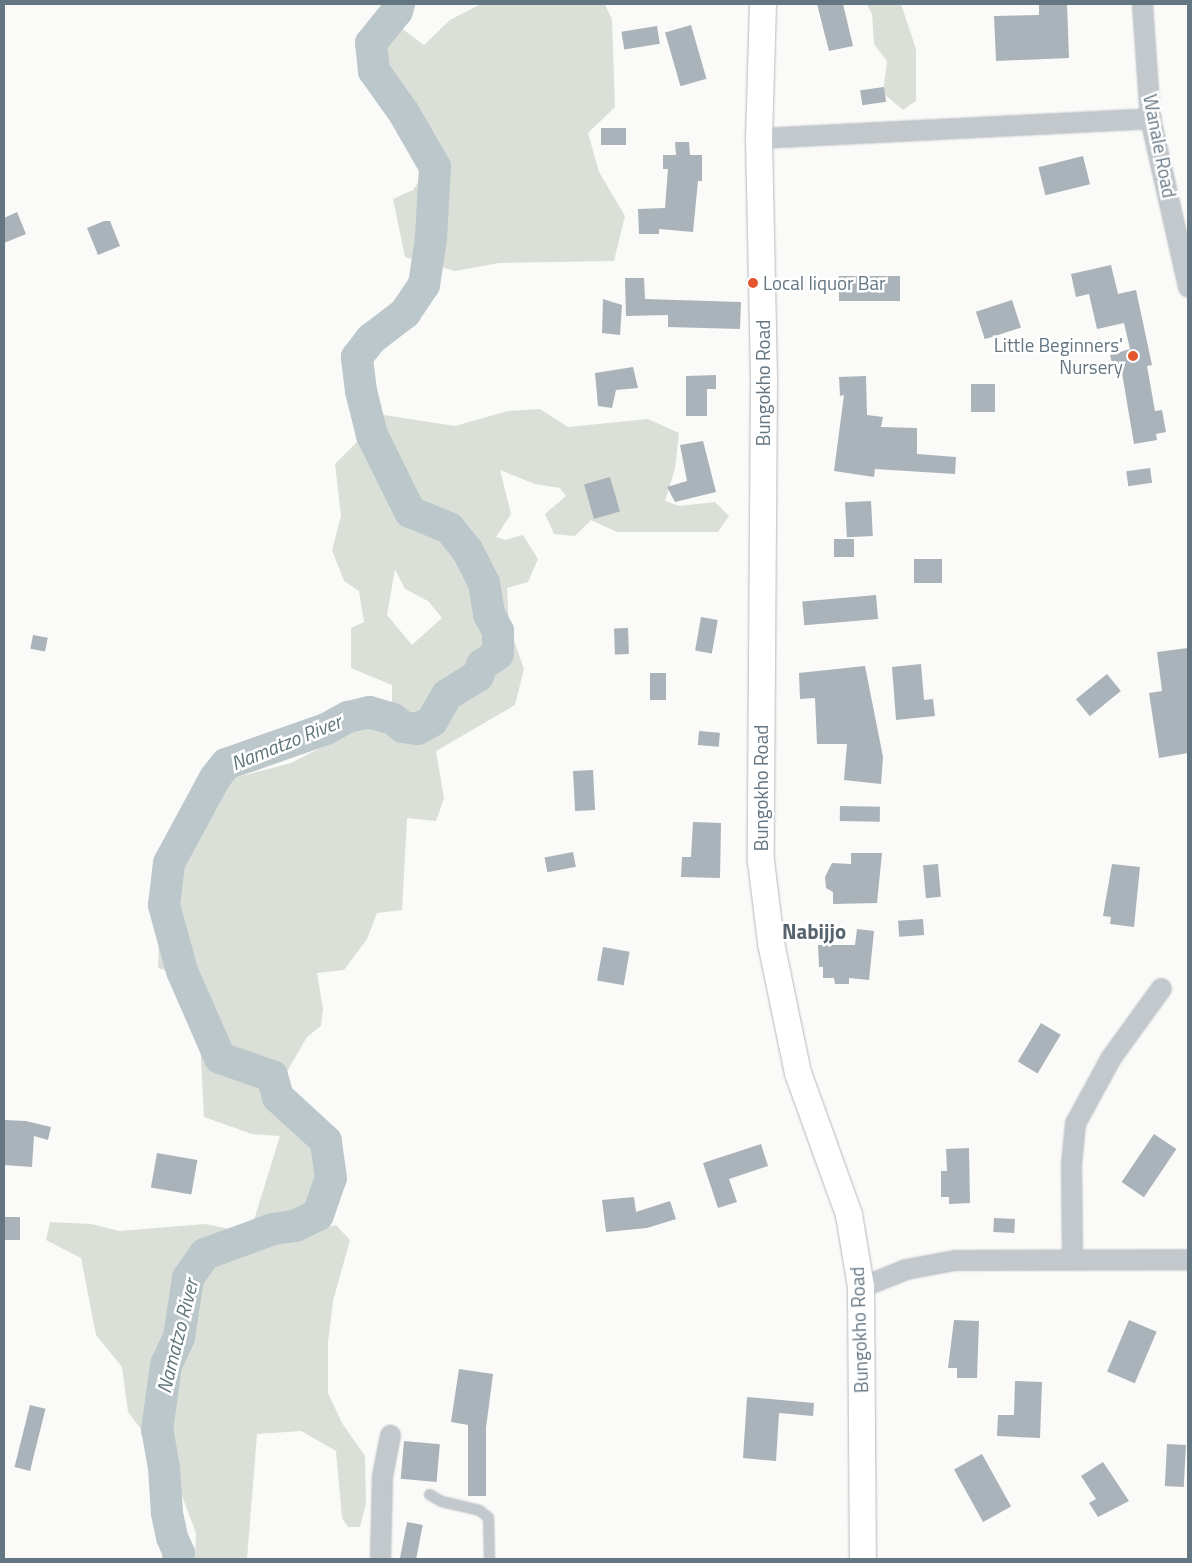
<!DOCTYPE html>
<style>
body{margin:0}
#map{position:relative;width:1192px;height:1563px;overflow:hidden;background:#fafaf8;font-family:"Titillium Web",sans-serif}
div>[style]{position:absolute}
.green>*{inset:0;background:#dadfd7}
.river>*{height:32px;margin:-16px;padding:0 16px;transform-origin:16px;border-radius:16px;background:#bbc7cb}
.building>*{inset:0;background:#aab3b9;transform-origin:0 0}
.roads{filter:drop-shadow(0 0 1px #b3babf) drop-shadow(0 0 1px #b3babf)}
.lane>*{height:9px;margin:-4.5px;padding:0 4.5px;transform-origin:4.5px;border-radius:4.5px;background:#c3c8cc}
.street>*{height:19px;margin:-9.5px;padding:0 9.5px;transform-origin:9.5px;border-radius:9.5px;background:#c3c8cc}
.secondary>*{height:26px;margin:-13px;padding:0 13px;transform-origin:13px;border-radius:13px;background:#fff}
.dots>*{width:14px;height:14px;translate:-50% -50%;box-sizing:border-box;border:2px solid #fff;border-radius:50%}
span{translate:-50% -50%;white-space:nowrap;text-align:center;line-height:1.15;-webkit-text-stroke:5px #fff;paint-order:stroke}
.street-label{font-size:19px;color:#657683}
.poi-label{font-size:19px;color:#657683}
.left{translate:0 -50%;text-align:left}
.right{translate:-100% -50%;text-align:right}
.water-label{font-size:20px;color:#60757c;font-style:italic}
.quarter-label{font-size:21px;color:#57646e;font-weight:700}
.frame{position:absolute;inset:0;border:5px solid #657683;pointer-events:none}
</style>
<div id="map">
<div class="green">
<i style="clip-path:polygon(481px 4px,605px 4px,612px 20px,615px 107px,588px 133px,599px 172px,625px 216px,614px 261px,499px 263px,455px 271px,405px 257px,393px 199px,413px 190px,426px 171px,404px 91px,361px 51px,381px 13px,424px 45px,450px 20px)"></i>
<i style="clip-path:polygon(867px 4px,901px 4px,916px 49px,916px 101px,903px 110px,883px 93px,887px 61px,874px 44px,872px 14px)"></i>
<i style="clip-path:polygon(evenodd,540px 409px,568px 427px,648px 419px,679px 433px,675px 469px,665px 501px,679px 506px,715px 502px,729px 516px,718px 532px,617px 532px,591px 520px,575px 536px,554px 534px,545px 514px,566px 496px,560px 488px,535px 484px,500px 470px,511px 514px,496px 537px,505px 540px,523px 535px,538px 559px,528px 582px,507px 588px,509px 626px,524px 669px,515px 705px,436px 751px,444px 798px,436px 821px,407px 818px,402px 910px,377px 913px,367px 939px,344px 970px,317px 973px,323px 1009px,321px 1026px,307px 1037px,286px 1073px,288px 1096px,312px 1115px,332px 1138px,338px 1167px,333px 1204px,308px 1211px,277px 1237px,336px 1225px,350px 1240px,333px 1301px,328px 1342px,328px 1393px,342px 1423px,365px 1456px,366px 1504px,360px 1527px,348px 1527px,342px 1518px,336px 1451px,301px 1431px,257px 1434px,247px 1559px,195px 1559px,196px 1533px,173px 1472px,128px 1412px,122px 1367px,96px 1335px,81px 1258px,46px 1240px,50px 1222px,91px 1224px,119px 1231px,205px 1224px,250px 1233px,280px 1136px,252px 1134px,204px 1117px,197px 981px,158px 968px,162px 867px,184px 816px,222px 781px,291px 763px,392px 711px,392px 685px,351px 668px,351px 628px,364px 622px,359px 591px,344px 581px,332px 550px,341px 516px,335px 464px,384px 415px,455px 426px,508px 411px,540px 409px,395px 569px,405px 589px,428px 601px,442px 618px,412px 645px,387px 615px,395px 569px)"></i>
</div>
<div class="river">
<i style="left:178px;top:1559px;width:6px;rotate:-81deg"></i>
<i style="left:179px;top:1553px;width:17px;rotate:-114deg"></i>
<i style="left:172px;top:1537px;width:25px;rotate:-102deg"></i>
<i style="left:167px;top:1513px;width:45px;rotate:-93.8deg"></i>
<i style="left:164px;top:1468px;width:39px;rotate:-100deg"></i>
<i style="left:157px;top:1430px;width:66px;rotate:-82.1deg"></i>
<i style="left:166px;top:1365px;width:31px;rotate:-65deg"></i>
<i style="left:179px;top:1337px;width:60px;rotate:-81.3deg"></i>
<i style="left:188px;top:1278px;width:29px;rotate:-55deg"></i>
<i style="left:205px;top:1254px;width:72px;rotate:-20.2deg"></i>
<i style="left:273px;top:1229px;width:22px;rotate:-8deg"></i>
<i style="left:295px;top:1226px;width:25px;rotate:-26deg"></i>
<i style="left:318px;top:1215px;width:39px;rotate:-71deg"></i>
<i style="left:331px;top:1178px;width:37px;rotate:-98deg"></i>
<i style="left:326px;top:1141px;width:65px;rotate:-137.5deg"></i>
<i style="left:278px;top:1097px;width:22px;rotate:-106deg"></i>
<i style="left:272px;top:1076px;width:55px;rotate:-160.9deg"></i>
<i style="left:220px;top:1058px;width:95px;rotate:-113.6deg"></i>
<i style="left:182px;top:971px;width:68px;rotate:-105.3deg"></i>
<i style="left:164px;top:905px;width:42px;rotate:-83.2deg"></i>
<i style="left:169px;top:863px;width:97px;rotate:-61.6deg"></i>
<i style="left:215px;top:778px;width:18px;rotate:-52deg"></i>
<i style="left:226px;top:764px;width:106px;rotate:-19.3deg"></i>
<i style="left:326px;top:729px;width:25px;rotate:-29deg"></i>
<i style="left:348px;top:717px;width:22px;rotate:-13deg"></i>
<i style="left:369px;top:712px;width:25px;rotate:16deg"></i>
<i style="left:393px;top:719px;width:13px;rotate:39deg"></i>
<i style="left:403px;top:727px;width:15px;rotate:8deg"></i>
<i style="left:418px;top:729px;width:16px;rotate:-30deg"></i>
<i style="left:432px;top:721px;width:30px;rotate:-60deg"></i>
<i style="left:447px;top:695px;width:36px;rotate:-32deg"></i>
<i style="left:478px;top:676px;width:12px;rotate:-70deg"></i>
<i style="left:482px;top:665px;width:19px;rotate:-35deg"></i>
<i style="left:498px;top:654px;width:23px;rotate:-90deg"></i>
<i style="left:498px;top:631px;width:19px;rotate:-118deg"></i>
<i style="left:489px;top:614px;width:31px;rotate:-99deg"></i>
<i style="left:484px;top:583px;width:37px;rotate:-117deg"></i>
<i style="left:467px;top:550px;width:28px;rotate:-129deg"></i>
<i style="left:449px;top:528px;width:42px;rotate:-157.7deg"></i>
<i style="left:410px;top:512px;width:86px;rotate:-116.3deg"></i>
<i style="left:372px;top:435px;width:45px;rotate:-104deg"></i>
<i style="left:361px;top:391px;width:34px;rotate:-97deg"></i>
<i style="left:357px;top:357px;width:23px;rotate:-52deg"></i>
<i style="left:371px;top:339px;width:43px;rotate:-37.4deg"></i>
<i style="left:405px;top:313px;width:34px;rotate:-56deg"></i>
<i style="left:424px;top:285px;width:48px;rotate:-81.5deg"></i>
<i style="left:431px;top:238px;width:71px;rotate:-86.8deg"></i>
<i style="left:435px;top:167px;width:62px;rotate:-119.9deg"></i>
<i style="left:404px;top:113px;width:52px;rotate:-125.5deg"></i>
<i style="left:374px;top:71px;width:28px;rotate:-96deg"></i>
<i style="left:371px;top:43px;width:41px;rotate:-50.9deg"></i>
<i style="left:397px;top:11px;width:7px;rotate:-74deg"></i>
</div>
<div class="building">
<i style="clip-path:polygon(817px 4px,843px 4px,853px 46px,829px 51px)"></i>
<i style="clip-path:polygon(1039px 4px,1067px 4px,1069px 58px,996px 61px,994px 16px,1039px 15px)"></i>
<i style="left:691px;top:25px;width:56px;height:27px;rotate:74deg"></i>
<i style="left:657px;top:26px;width:18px;height:36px;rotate:81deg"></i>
<i style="left:884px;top:87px;width:15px;height:24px;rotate:82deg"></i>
<i style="left:601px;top:128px;width:25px;height:17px"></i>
<i style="clip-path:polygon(675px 142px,689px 142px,690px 155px,702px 155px,702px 181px,698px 181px,693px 232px,659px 229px,659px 234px,639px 234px,638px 209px,665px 208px,668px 169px,663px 169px,663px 155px,676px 155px)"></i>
<i style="left:1083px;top:156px;width:29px;height:46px;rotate:76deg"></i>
<i style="clip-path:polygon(17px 212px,26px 234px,4px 243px,4px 218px)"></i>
<i style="clip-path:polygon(104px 221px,110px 221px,120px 246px,98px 255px,87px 228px)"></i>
<i style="clip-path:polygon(1111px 265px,1118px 294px,1136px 290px,1152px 365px,1147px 366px,1155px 411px,1162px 410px,1166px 432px,1156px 434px,1157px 440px,1134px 444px,1122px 373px,1115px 375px,1110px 355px,1130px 349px,1124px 323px,1097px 329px,1089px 294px,1076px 297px,1071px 274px)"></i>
<i style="left:839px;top:276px;width:61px;height:25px"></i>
<i style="clip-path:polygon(625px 278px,644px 278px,645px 299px,741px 302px,740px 329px,668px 327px,668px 315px,626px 316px)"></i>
<i style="clip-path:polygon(603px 299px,622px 305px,620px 335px,602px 333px)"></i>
<i style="left:1012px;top:300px;width:29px;height:38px;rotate:72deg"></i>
<i style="clip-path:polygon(633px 367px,638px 388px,616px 390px,612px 408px,598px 406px,595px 373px)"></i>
<i style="clip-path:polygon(716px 375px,716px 389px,707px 389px,707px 416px,686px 416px,686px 376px)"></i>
<i style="clip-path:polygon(866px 376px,867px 415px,883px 417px,881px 427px,917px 428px,917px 454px,956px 457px,955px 474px,875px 469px,874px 477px,834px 471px,844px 395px,840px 396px,839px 377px)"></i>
<i style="left:971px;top:384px;width:24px;height:28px"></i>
<i style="clip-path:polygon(703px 441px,716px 492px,675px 502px,667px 487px,687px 481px,680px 445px)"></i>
<i style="left:1150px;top:468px;width:15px;height:24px;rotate:82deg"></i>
<i style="left:610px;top:477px;width:36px;height:27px;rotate:74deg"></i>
<i style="left:871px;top:501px;width:35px;height:26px;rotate:87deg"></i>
<i style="left:834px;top:539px;width:20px;height:18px"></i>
<i style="left:914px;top:559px;width:28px;height:24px"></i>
<i style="left:876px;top:595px;width:24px;height:74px;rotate:85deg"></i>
<i style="left:701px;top:617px;width:17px;height:34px;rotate:10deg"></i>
<i style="left:628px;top:628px;width:26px;height:14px;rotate:88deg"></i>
<i style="left:33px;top:635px;width:15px;height:14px;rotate:11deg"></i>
<i style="clip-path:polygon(1188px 648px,1188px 753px,1159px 758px,1149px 693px,1162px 691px,1157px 652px)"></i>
<i style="clip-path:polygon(921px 664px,924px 700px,933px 699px,935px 716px,896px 720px,892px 667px)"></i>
<i style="clip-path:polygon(865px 666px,883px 757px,881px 784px,844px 780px,847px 744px,817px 744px,815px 698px,800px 699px,799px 673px)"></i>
<i style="left:650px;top:673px;width:16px;height:27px"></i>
<i style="left:1107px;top:674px;width:22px;height:40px;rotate:51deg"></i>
<i style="left:699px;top:731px;width:21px;height:14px;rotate:5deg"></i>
<i style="left:593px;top:770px;width:40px;height:20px;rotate:87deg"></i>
<i style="left:840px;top:806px;width:40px;height:15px;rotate:1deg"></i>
<i style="clip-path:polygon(693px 822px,721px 823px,720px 878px,681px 877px,682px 857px,691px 857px)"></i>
<i style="left:573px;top:852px;width:15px;height:29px;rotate:79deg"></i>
<i style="clip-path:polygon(851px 853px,882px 853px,877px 903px,833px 904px,833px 892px,826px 888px,825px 877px,832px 863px,851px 864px)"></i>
<i style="left:938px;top:864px;width:33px;height:15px;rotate:85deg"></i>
<i style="clip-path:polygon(1112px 864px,1140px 867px,1134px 927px,1110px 924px,1111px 917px,1103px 916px)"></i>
<i style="left:923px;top:919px;width:16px;height:25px;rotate:86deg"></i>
<i style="clip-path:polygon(857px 929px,874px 931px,869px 980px,849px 978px,849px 984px,835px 984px,834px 978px,823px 978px,823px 967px,819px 967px,818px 945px,855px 945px)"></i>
<i style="left:603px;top:947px;width:27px;height:34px;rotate:10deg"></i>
<i style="left:1041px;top:1023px;width:23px;height:45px;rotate:31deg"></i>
<i style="clip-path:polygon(4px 1120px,26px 1121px,51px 1127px,48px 1140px,34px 1136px,32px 1167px,4px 1165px)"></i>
<i style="left:1154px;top:1134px;width:27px;height:58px;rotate:34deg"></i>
<i style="clip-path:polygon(761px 1144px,768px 1166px,729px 1179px,737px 1202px,718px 1208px,703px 1163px)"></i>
<i style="clip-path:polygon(969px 1148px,970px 1203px,949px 1204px,949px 1197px,941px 1197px,941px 1171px,947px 1171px,946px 1149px)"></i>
<i style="left:157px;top:1153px;width:41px;height:35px;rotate:10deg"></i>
<i style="clip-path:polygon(634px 1197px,636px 1212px,670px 1201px,676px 1219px,647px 1228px,606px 1232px,602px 1200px)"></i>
<i style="left:4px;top:1217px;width:16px;height:23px"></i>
<i style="left:994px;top:1218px;width:21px;height:14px;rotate:3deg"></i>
<i style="clip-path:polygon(954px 1320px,979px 1321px,977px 1378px,957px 1378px,957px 1368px,948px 1368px)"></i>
<i style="left:1129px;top:1320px;width:30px;height:56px;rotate:23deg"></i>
<i style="clip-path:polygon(459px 1369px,493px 1374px,486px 1428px,486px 1496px,468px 1496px,468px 1425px,451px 1422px)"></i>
<i style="clip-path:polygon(1015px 1381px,1042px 1382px,1040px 1438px,997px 1436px,998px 1415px,1014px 1415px)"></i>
<i style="clip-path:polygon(747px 1397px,814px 1403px,813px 1416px,779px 1413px,776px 1461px,743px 1458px)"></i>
<i style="left:30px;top:1405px;width:16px;height:64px;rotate:14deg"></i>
<i style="left:404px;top:1441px;width:36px;height:38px;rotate:5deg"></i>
<i style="left:1167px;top:1444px;width:19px;height:42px;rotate:3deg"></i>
<i style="left:982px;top:1454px;width:60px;height:32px;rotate:61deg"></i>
<i style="clip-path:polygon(1103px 1462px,1129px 1501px,1098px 1517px,1089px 1503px,1096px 1499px,1081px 1476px)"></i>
<i style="left:407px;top:1522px;width:16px;height:37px;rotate:11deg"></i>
</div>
<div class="roads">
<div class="lane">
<i style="left:429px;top:1494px;width:14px;rotate:30deg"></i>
<i style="left:441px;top:1501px;width:39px;rotate:13deg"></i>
<i style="left:479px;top:1510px;width:11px;rotate:38deg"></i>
<i style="left:488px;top:1517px;width:42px;rotate:88.6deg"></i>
</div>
<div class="street">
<i style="left:1142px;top:4px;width:114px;rotate:86deg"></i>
<i style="left:1150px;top:118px;width:173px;rotate:77.3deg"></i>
<i style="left:759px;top:138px;width:392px;rotate:-2.9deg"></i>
<i style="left:1072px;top:1257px;width:93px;rotate:-90.6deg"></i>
<i style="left:1071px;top:1164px;width:41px;rotate:-84.4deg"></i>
<i style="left:1075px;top:1123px;width:75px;rotate:-61.4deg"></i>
<i style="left:1111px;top:1057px;width:85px;rotate:-54.1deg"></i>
<i style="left:861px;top:1287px;width:48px;rotate:-21.8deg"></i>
<i style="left:906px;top:1269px;width:49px;rotate:-10.6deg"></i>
<i style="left:954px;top:1260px;width:234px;rotate:-0.2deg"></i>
<i style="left:380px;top:1559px;width:83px;rotate:-88.6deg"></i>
<i style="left:382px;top:1476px;width:42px;rotate:-79deg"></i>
</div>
<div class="secondary">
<i style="left:763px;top:4px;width:134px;rotate:91.7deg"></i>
<i style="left:759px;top:138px;width:241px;rotate:88.8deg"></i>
<i style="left:764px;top:379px;width:482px;rotate:90.4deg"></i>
<i style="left:761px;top:861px;width:83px;rotate:83deg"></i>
<i style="left:771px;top:943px;width:133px;rotate:78.3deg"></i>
<i style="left:798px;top:1073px;width:151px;rotate:70.2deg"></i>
<i style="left:849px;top:1215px;width:73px;rotate:80.5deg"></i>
<i style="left:861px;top:1287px;width:272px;rotate:89.6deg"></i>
</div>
</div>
<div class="dots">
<i style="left:753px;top:283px;background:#e4572e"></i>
<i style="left:1133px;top:356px;background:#e4572e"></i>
</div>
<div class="street-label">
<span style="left:1160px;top:146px;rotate:79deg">Wanale Road</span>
<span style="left:763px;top:383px;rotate:-90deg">Bungokho Road</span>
<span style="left:761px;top:788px;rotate:-90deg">Bungokho Road</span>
<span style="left:859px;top:1330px;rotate:-92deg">Bungokho Road</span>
</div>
<div class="poi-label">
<span class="left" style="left:763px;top:283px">Local liquor Bar</span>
<span class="right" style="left:1123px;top:356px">Little Beginners'<br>Nursery</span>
</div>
<div class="water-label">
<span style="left:286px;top:742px;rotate:-22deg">Namatzo River</span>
<span style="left:177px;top:1336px;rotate:-76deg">Namatzo River</span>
</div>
<div class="quarter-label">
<span style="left:814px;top:931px">Nabijjo</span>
</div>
<div class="frame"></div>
</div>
